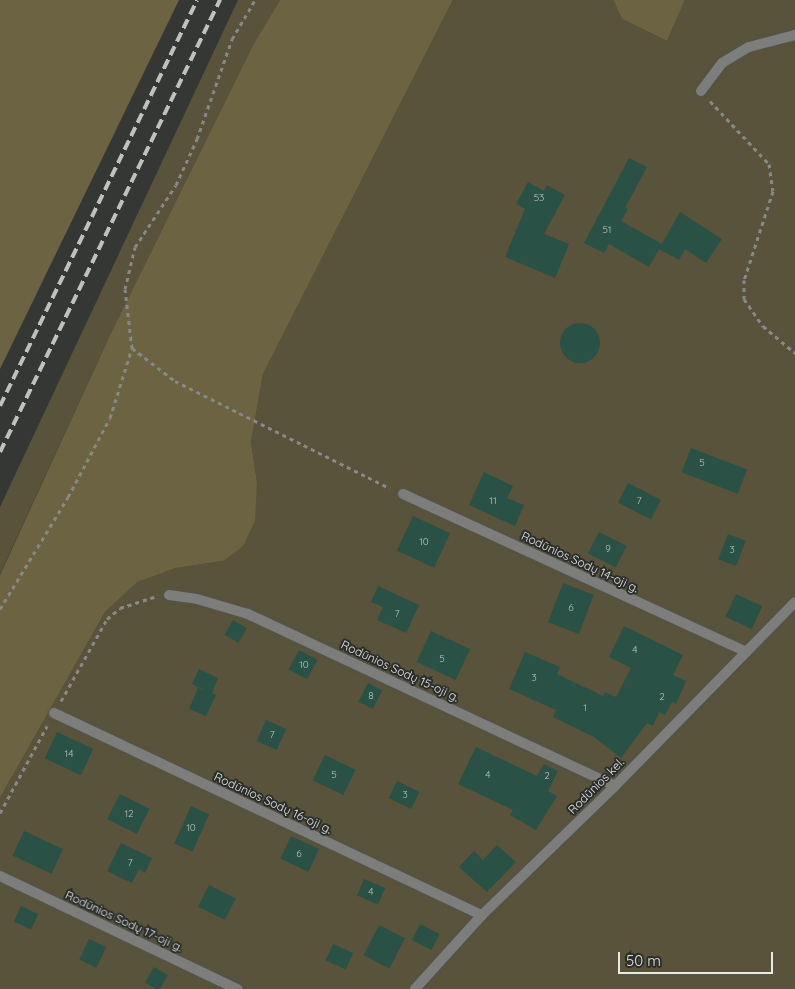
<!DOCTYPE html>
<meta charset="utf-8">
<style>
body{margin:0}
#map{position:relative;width:795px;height:989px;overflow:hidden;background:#353735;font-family:Quicksand,sans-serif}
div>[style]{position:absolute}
.green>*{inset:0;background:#59533b}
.forest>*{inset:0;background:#6c6342}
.building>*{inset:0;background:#295145;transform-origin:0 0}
.round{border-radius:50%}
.path>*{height:3px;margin-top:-1.5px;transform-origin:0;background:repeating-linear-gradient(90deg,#878987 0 4px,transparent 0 8px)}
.roads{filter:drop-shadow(0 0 1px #515351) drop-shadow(0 0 1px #515351)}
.street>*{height:10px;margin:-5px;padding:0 5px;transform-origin:5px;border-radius:5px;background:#7d7e7c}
.rail>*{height:4px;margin-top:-2px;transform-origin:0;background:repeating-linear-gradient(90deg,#bfc1bf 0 10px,transparent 0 15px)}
span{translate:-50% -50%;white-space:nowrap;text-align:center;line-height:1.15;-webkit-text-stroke:4px #2b2d2b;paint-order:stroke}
.number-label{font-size:10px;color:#b8c3be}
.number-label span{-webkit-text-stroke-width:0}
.street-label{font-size:12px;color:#e7e9e7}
.scale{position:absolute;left:618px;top:952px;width:155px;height:22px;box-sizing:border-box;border:2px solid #e7e9e7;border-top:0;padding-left:6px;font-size:15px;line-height:18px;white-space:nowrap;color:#e7e9e7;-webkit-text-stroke:4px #2b2d2b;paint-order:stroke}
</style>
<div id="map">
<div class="green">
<i style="clip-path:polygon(238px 0,280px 0,254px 43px,110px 335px,0 574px,0 507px)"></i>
<i style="clip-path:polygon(453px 0,613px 0,622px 19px,667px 41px,685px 0,795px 0,795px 989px,0 989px,0 798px,105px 612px,136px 582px,176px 568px,223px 561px,257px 482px,251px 442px,263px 374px)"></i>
</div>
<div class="forest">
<i style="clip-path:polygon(0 0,179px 0,0 369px)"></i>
<i style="clip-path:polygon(280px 0,453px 0,263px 374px,251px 442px,257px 482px,255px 521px,243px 546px,223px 561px,176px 568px,137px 582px,105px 612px,0 798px,0 575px,110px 335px,254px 43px)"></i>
<i style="clip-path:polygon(613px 0,685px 0,667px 41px,622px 19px)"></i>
</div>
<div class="building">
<i style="clip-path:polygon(629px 158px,647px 167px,625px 208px,628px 209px,621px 221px,662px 244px,649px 267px,609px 244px,604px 253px,584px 243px)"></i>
<i style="clip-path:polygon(528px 182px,544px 191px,547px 185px,565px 195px,544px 234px,569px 244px,555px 278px,505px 257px,525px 209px,516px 204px)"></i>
<i style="clip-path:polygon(680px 212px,722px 239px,706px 263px,685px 249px,679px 260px,659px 249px)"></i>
<i class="round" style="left:560px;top:323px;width:40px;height:40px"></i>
<i style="left:691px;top:448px;width:60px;height:26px;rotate:21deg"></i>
<i style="clip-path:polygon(484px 472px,513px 486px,507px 498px,524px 505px,515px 526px,469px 505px)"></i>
<i style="left:628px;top:483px;width:37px;height:22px;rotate:27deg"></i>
<i style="left:413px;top:516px;width:41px;height:38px;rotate:25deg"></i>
<i style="left:599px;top:532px;width:31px;height:24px;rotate:27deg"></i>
<i style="left:728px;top:534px;width:19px;height:27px;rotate:21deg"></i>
<i style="left:563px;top:583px;width:33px;height:42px;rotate:21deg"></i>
<i style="clip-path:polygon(378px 586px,419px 605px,406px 633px,377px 620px,383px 607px,371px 602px)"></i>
<i style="left:736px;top:594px;width:29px;height:25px;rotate:25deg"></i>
<i style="left:233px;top:620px;width:16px;height:17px;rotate:30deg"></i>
<i style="clip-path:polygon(624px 626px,683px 655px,673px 675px,686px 681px,676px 704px,672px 702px,665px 715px,659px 712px,653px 726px,647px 723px,621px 758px,594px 737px,553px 717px,556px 710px,509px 689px,525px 652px,560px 667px,557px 674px,603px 696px,605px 692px,616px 697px,631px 668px,609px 657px)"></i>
<i style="left:431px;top:631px;width:43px;height:34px;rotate:25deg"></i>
<i style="left:299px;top:650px;width:21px;height:22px;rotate:28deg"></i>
<i style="clip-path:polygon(199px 669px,218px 678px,212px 693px,216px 695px,206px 716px,189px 709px,198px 688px,207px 691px,192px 684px)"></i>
<i style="left:368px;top:683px;width:16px;height:21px;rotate:27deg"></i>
<i style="left:266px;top:720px;width:22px;height:23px;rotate:24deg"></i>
<i style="left:57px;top:732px;width:40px;height:29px;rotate:25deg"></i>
<i style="clip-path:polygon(476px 747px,537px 776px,544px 764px,558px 771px,548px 791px,557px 796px,536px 830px,510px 815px,513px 810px,458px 784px)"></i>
<i style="left:325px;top:755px;width:34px;height:28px;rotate:26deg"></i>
<i style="left:397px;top:781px;width:25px;height:19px;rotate:26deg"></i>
<i style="left:120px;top:794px;width:33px;height:28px;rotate:27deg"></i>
<i style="left:191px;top:806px;width:20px;height:41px;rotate:24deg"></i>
<i style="left:24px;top:831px;width:43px;height:27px;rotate:25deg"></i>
<i style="left:291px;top:836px;width:31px;height:25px;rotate:25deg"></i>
<i style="clip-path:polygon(121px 843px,152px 858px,145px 873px,139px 869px,132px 883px,107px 871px)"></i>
<i style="clip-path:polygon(497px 845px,516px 862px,487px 892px,459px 867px,474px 851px,483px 860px)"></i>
<i style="left:364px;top:879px;width:23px;height:18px;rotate:23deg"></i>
<i style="left:209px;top:885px;width:30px;height:24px;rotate:27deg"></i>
<i style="left:21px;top:906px;width:19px;height:17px;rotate:25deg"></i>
<i style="left:420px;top:924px;width:22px;height:18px;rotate:27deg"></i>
<i style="left:379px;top:925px;width:29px;height:34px;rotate:27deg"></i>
<i style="left:89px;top:939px;width:19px;height:23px;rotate:25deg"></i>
<i style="left:333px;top:944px;width:22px;height:18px;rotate:24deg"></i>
<i style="left:154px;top:967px;width:16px;height:18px;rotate:30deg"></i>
</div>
<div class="path">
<i style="left:710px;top:101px;width:86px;rotate:46.9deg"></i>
<i style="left:769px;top:164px;width:27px;rotate:82deg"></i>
<i style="left:773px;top:191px;width:94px;rotate:108deg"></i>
<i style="left:744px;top:280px;width:19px;rotate:90deg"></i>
<i style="left:744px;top:299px;width:33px;rotate:55deg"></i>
<i style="left:763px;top:326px;width:42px;rotate:40.2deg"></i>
<i style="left:132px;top:348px;width:54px;rotate:37.5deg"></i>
<i style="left:175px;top:381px;width:240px;rotate:26.5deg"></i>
<i style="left:0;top:609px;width:131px;rotate:-58.7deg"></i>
<i style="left:68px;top:497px;width:89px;rotate:-62deg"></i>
<i style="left:110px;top:418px;width:73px;rotate:-72.6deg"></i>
<i style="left:132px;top:348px;width:59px;rotate:-96.8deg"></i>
<i style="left:125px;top:289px;width:43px;rotate:-76.6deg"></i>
<i style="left:135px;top:247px;width:74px;rotate:-56.5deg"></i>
<i style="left:176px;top:185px;width:51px;rotate:-65.5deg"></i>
<i style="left:197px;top:139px;width:106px;rotate:-70.7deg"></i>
<i style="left:232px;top:39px;width:45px;rotate:-59.5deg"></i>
<i style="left:61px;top:701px;width:94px;rotate:-60.7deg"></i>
<i style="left:107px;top:619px;width:17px;rotate:-40deg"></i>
<i style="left:120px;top:608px;width:38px;rotate:-18deg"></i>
<i style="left:0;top:813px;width:99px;rotate:-61.6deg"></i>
</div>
<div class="roads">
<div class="street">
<i style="left:701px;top:91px;width:35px;rotate:-53deg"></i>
<i style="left:722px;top:63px;width:31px;rotate:-31deg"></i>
<i style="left:749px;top:47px;width:48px;rotate:-14.6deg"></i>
<i style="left:403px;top:494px;width:378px;rotate:24.7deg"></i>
<i style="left:169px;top:595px;width:28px;rotate:8deg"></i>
<i style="left:197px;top:599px;width:53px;rotate:16.4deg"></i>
<i style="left:248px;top:614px;width:405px;rotate:25.1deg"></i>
<i style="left:54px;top:713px;width:473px;rotate:25.3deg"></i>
<i style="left:0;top:876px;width:263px;rotate:25.5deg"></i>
<i style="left:415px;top:989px;width:100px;rotate:-47.8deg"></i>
<i style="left:482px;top:915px;width:185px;rotate:-44.1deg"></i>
<i style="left:615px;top:786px;width:257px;rotate:-45.6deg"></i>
</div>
</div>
<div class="rail">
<i style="left:0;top:406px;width:451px;rotate:-64.1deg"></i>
<i style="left:0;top:452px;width:503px;rotate:-64.05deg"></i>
</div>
<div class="number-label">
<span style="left:539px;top:198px">53</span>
<span style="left:607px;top:230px">51</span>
<span style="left:702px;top:463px">5</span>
<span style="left:493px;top:501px">11</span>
<span style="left:639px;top:501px">7</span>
<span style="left:424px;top:542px">10</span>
<span style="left:608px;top:549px">9</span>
<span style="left:732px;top:550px">3</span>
<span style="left:571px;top:608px">6</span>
<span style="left:397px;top:614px">7</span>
<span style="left:635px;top:650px">4</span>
<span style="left:442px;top:659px">5</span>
<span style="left:304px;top:665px">10</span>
<span style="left:534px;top:678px">3</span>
<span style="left:371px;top:696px">8</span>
<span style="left:662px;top:697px">2</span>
<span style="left:585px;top:708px">1</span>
<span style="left:272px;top:735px">7</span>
<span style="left:69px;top:754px">14</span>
<span style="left:334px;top:775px">5</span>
<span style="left:488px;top:775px">4</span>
<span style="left:547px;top:776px">2</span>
<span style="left:405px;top:795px">3</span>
<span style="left:129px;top:814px">12</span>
<span style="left:191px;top:828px">10</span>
<span style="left:299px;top:854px">6</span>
<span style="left:130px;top:863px">7</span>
<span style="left:371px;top:892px">4</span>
</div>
<div class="street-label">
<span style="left:580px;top:562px;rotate:25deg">Rodūnios Sodų 14-oji g.</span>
<span style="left:400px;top:671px;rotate:25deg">Rodūnios Sodų 15-oji g.</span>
<span style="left:596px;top:786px;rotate:-45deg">Rodūnios kel.</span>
<span style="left:273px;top:803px;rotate:25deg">Rodūnios Sodų 16-oji g.</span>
<span style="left:124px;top:921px;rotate:25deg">Rodūnios Sodų 17-oji g.</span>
</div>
<div class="scale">50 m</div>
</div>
